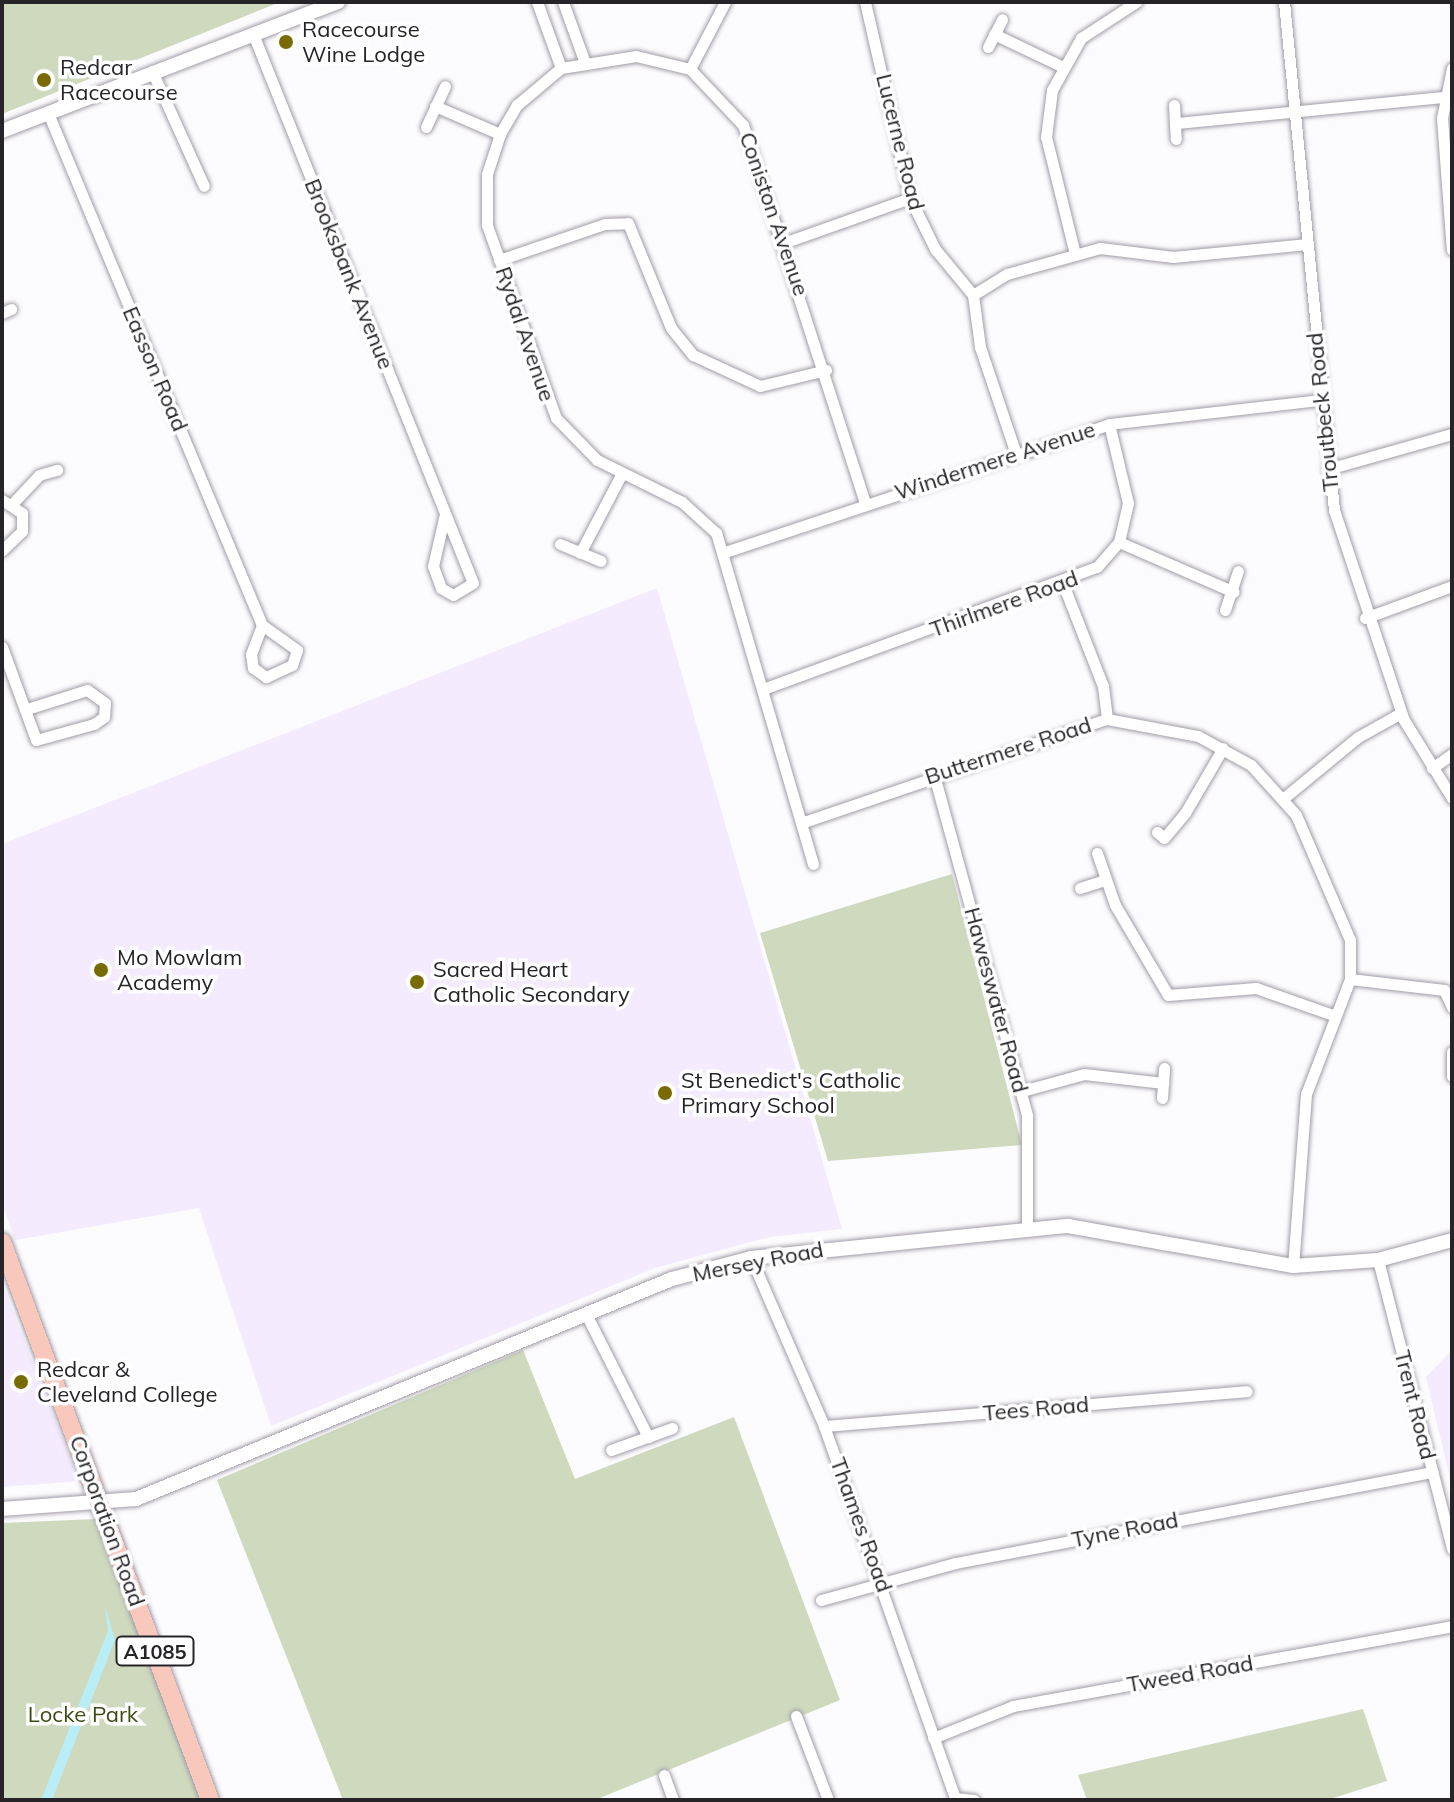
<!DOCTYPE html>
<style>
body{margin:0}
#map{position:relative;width:1454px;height:1802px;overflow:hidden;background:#fcfbfd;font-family:Mulish,sans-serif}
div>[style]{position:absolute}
.built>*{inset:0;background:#f5ebfe}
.green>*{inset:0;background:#ced9be}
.water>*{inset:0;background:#baeef7}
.roads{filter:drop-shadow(0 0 2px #a29ca8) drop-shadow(0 0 2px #a29ca8)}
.minor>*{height:11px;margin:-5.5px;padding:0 5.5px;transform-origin:5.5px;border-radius:5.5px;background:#fff}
.tertiary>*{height:14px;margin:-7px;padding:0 7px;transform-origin:7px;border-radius:7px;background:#fff}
.primary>*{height:18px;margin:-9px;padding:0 9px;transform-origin:9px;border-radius:9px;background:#f8c8bc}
.dots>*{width:22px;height:22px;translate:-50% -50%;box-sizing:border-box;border:4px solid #fff;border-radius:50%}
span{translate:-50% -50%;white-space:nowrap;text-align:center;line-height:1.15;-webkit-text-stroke:7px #fff;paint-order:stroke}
.shield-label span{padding:2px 6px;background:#fff;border:2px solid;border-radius:6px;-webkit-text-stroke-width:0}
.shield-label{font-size:20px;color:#262428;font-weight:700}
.poi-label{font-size:22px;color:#262428}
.left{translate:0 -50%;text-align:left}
.street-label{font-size:22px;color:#262428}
.park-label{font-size:22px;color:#3a4c12}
.frame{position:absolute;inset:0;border:4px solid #262428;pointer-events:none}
</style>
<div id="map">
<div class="built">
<i style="clip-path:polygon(657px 588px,842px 1229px,770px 1237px,655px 1268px,271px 1426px,199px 1208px,15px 1240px,2px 1203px,2px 844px)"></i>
<i style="clip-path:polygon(2px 1283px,79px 1481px,2px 1487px)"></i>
<i style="clip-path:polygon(1452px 1350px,1452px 1487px,1426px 1377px)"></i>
</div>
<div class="green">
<i style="clip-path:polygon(2px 2px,280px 2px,2px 114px)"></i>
<i style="clip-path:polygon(952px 874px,1022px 1145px,828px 1161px,760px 933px)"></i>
<i style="clip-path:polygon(523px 1350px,575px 1479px,734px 1417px,840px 1700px,595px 1800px,343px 1800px,217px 1480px)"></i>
<i style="clip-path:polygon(96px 1519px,201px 1800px,2px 1800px,2px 1523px)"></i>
<i style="clip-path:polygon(1363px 1709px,1387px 1781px,1327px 1800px,1087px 1800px,1078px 1775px)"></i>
</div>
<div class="water">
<i style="clip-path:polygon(105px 1605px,115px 1640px,52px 1800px,41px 1800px,108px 1631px)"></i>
</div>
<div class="roads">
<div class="minor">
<i style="left:537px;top:2px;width:70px;rotate:70deg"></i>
<i style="left:563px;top:2px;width:62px;rotate:70.1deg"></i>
<i style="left:865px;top:2px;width:201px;rotate:77.1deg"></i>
<i style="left:910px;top:198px;width:57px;rotate:63.9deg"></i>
<i style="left:935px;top:249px;width:60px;rotate:50.4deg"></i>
<i style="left:973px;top:295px;width:52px;rotate:82.3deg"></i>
<i style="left:980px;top:347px;width:110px;rotate:71.4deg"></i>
<i style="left:1284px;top:2px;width:510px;rotate:84.38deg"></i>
<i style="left:1334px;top:510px;width:221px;rotate:71.6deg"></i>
<i style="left:1404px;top:720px;width:92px;rotate:58.4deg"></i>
<i style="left:253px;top:34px;width:591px;rotate:68.16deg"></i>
<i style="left:473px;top:583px;width:23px;rotate:149deg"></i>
<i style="left:453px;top:595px;width:14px;rotate:-150deg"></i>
<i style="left:441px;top:588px;width:23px;rotate:-110deg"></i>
<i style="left:433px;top:566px;width:53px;rotate:-77deg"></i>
<i style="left:994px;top:34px;width:74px;rotate:25.5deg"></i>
<i style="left:988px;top:47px;width:31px;rotate:-63deg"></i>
<i style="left:1452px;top:68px;width:51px;rotate:101.3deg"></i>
<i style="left:1442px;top:118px;width:132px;rotate:85.7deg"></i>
<i style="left:690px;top:69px;width:76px;rotate:-62.4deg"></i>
<i style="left:152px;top:71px;width:126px;rotate:65.7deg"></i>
<i style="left:1174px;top:105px;width:34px;rotate:87deg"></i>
<i style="left:435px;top:106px;width:71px;rotate:23.3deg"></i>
<i style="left:48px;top:113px;width:555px;rotate:67.32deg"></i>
<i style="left:262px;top:625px;width:43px;rotate:35.5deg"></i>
<i style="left:297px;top:650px;width:16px;rotate:108deg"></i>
<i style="left:292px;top:665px;width:29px;rotate:155deg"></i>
<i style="left:266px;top:677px;width:16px;rotate:-145deg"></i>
<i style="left:253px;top:668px;width:14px;rotate:-98deg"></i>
<i style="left:251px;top:654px;width:31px;rotate:-69deg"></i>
<i style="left:1177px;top:123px;width:267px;rotate:-5.6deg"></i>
<i style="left:426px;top:127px;width:45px;rotate:-65.1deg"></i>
<i style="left:786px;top:242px;width:132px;rotate:-19.5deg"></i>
<i style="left:1075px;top:254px;width:121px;rotate:-103.9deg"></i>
<i style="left:1046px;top:137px;width:47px;rotate:-82.7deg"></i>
<i style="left:1052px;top:90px;width:60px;rotate:-60.9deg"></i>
<i style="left:1081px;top:38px;width:66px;rotate:-33.2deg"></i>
<i style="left:499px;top:260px;width:112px;rotate:-18.8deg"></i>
<i style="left:605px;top:224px;width:23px;rotate:-2deg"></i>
<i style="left:628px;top:223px;width:113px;rotate:67.7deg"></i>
<i style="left:671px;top:328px;width:35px;rotate:51deg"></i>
<i style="left:693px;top:355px;width:74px;rotate:24.8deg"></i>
<i style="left:760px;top:386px;width:68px;rotate:-13.6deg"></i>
<i style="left:973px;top:295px;width:40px;rotate:-32deg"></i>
<i style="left:1007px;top:274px;width:97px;rotate:-15.6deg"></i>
<i style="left:1100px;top:248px;width:74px;rotate:7deg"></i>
<i style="left:1173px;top:257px;width:135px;rotate:-5.5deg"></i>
<i style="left:2px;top:313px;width:10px;rotate:-24deg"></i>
<i style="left:1328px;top:469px;width:129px;rotate:-15.8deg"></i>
<i style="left:2px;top:500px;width:24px;rotate:33deg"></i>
<i style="left:22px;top:513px;width:18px;rotate:90deg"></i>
<i style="left:22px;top:531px;width:28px;rotate:136deg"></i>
<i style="left:13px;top:503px;width:38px;rotate:-47deg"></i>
<i style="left:39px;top:475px;width:19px;rotate:-16deg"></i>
<i style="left:1119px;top:542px;width:125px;rotate:23.5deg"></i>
<i style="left:560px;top:544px;width:44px;rotate:22.5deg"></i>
<i style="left:725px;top:552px;width:405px;rotate:-18.4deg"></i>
<i style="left:1109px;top:424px;width:212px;rotate:-6.5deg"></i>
<i style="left:580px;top:553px;width:88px;rotate:-62.3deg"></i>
<i style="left:1063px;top:584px;width:110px;rotate:68.6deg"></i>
<i style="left:1103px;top:686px;width:33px;rotate:83deg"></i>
<i style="left:1225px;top:610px;width:41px;rotate:-71.6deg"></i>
<i style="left:1365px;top:618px;width:93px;rotate:-20.2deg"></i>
<i style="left:2px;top:647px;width:99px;rotate:69.9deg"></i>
<i style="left:36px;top:740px;width:60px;rotate:-15.4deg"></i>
<i style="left:94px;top:724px;width:12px;rotate:-35deg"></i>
<i style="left:104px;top:717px;width:14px;rotate:-86deg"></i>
<i style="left:105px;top:703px;width:22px;rotate:-144deg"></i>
<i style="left:87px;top:690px;width:63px;rotate:162.4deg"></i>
<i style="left:763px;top:689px;width:356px;rotate:-20.1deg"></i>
<i style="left:1097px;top:567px;width:33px;rotate:-49deg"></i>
<i style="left:1119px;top:542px;width:40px;rotate:-77deg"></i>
<i style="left:1128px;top:503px;width:81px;rotate:-103.5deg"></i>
<i style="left:1432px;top:768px;width:24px;rotate:-35deg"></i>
<i style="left:934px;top:775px;width:353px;rotate:74.7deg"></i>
<i style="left:1027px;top:1116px;width:113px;rotate:90deg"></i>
<i style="left:1285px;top:797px;width:94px;rotate:-39.4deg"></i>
<i style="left:1358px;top:737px;width:49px;rotate:-29.2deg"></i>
<i style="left:801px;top:823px;width:323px;rotate:-18.8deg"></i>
<i style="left:1107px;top:719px;width:93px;rotate:10.6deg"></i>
<i style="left:1198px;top:736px;width:60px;rotate:28.7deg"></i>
<i style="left:1251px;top:765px;width:67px;rotate:48deg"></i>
<i style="left:1296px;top:815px;width:136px;rotate:66.6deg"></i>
<i style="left:1350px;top:940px;width:39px;rotate:90deg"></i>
<i style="left:1350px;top:979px;width:123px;rotate:110.9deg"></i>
<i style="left:1306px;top:1094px;width:172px;rotate:94.3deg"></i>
<i style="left:1157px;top:832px;width:9px;rotate:41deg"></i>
<i style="left:1164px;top:838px;width:33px;rotate:-50deg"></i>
<i style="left:1185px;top:813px;width:75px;rotate:-59.7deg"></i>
<i style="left:1097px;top:853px;width:55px;rotate:70.9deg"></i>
<i style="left:1115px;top:905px;width:104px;rotate:59.5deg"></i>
<i style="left:1168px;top:995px;width:88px;rotate:-4.5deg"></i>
<i style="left:1256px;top:988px;width:82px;rotate:19.3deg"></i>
<i style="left:813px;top:864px;width:345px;rotate:-106.3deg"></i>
<i style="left:716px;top:533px;width:46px;rotate:-137.6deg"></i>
<i style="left:682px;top:502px;width:95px;rotate:-153.7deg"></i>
<i style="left:597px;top:460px;width:59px;rotate:-134.3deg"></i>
<i style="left:556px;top:418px;width:205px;rotate:-109.7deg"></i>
<i style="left:487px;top:225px;width:51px;rotate:-90deg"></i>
<i style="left:487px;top:174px;width:42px;rotate:-72deg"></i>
<i style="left:500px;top:134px;width:34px;rotate:-60deg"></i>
<i style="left:517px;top:105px;width:57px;rotate:-40.1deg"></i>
<i style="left:561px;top:68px;width:76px;rotate:-9.1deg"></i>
<i style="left:636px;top:56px;width:56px;rotate:13.5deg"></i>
<i style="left:690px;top:69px;width:77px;rotate:46.6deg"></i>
<i style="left:743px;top:125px;width:397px;rotate:72.1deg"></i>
<i style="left:1080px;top:888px;width:26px;rotate:-18deg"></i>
<i style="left:1350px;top:979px;width:95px;rotate:6.7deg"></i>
<i style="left:1444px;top:990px;width:19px;rotate:65deg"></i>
<i style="left:1452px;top:1052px;width:24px;rotate:90deg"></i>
<i style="left:1022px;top:1091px;width:64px;rotate:-15.3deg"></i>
<i style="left:1084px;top:1074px;width:80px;rotate:6.5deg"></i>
<i style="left:1162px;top:1098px;width:30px;rotate:-86deg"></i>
<i style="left:751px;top:1258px;width:183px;rotate:66.5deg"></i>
<i style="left:824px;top:1426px;width:397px;rotate:70.6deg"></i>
<i style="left:1378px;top:1260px;width:298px;rotate:75.6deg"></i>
<i style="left:586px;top:1314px;width:138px;rotate:63.2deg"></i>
<i style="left:824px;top:1426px;width:424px;rotate:-4.7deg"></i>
<i style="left:611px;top:1450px;width:65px;rotate:-19.8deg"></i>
<i style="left:821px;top:1600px;width:139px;rotate:-15.4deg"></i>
<i style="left:955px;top:1563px;width:486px;rotate:-10.8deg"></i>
<i style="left:796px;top:1716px;width:90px;rotate:69.1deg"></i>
<i style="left:933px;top:1738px;width:86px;rotate:-21.8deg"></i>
<i style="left:1013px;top:1706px;width:446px;rotate:-10.3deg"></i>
<i style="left:664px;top:1775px;width:27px;rotate:70deg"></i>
<i style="left:955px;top:1798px;width:19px;rotate:6deg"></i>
</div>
<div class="tertiary">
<i style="left:2px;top:131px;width:360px;rotate:-21deg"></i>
<i style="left:2px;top:1509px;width:134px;rotate:-4.3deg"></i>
<i style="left:136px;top:1499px;width:579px;rotate:-22.32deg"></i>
<i style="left:672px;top:1279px;width:82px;rotate:-14.9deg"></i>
<i style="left:751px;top:1258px;width:319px;rotate:-5.8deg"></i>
<i style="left:1068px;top:1226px;width:229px;rotate:10.1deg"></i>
<i style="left:1293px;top:1266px;width:85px;rotate:-4deg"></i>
<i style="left:1378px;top:1260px;width:77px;rotate:-15.1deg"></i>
</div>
<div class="primary">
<i style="left:2px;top:1242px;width:596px;rotate:69.56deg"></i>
</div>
</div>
<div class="dots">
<i style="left:286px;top:42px;background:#796b04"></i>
<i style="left:44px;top:80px;background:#796b04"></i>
<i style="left:101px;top:970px;background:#796b04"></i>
<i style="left:417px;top:982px;background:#796b04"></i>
<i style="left:665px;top:1093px;background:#796b04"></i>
<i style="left:21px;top:1382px;background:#796b04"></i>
</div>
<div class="shield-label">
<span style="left:155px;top:1651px">A1085</span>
</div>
<div class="poi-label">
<span class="left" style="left:302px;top:42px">Racecourse<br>Wine Lodge</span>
<span class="left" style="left:60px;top:80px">Redcar<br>Racecourse</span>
<span class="left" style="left:117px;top:970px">Mo Mowlam<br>Academy</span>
<span class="left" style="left:433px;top:982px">Sacred Heart<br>Catholic Secondary</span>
<span class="left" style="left:681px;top:1093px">St Benedict's Catholic<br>Primary School</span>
<span class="left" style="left:37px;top:1382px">Redcar &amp;<br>Cleveland College</span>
</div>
<div class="street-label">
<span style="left:900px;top:142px;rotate:76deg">Lucerne Road</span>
<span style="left:774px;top:214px;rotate:71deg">Coniston Avenue</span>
<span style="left:349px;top:274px;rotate:68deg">Brooksbank Avenue</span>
<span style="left:525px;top:334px;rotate:71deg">Rydal Avenue</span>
<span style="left:155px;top:369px;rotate:67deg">Easson Road</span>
<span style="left:1323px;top:412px;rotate:-96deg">Troutbeck Road</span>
<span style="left:995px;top:461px;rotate:-18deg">Windermere Avenue</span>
<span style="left:1004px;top:604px;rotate:-20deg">Thirlmere Road</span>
<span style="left:1008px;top:751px;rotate:-18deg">Buttermere Road</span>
<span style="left:996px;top:1000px;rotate:75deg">Haweswater Road</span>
<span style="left:758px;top:1262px;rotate:-11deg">Mersey Road</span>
<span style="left:1415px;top:1405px;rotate:76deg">Trent Road</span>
<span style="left:1036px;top:1409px;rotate:-5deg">Tees Road</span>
<span style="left:107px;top:1521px;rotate:70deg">Corporation Road</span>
<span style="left:861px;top:1525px;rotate:70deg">Thames Road</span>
<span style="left:1125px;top:1530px;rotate:-11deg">Tyne Road</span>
<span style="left:1190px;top:1674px;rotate:-10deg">Tweed Road</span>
</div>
<div class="park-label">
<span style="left:83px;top:1715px">Locke Park</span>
</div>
<div class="frame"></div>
</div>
